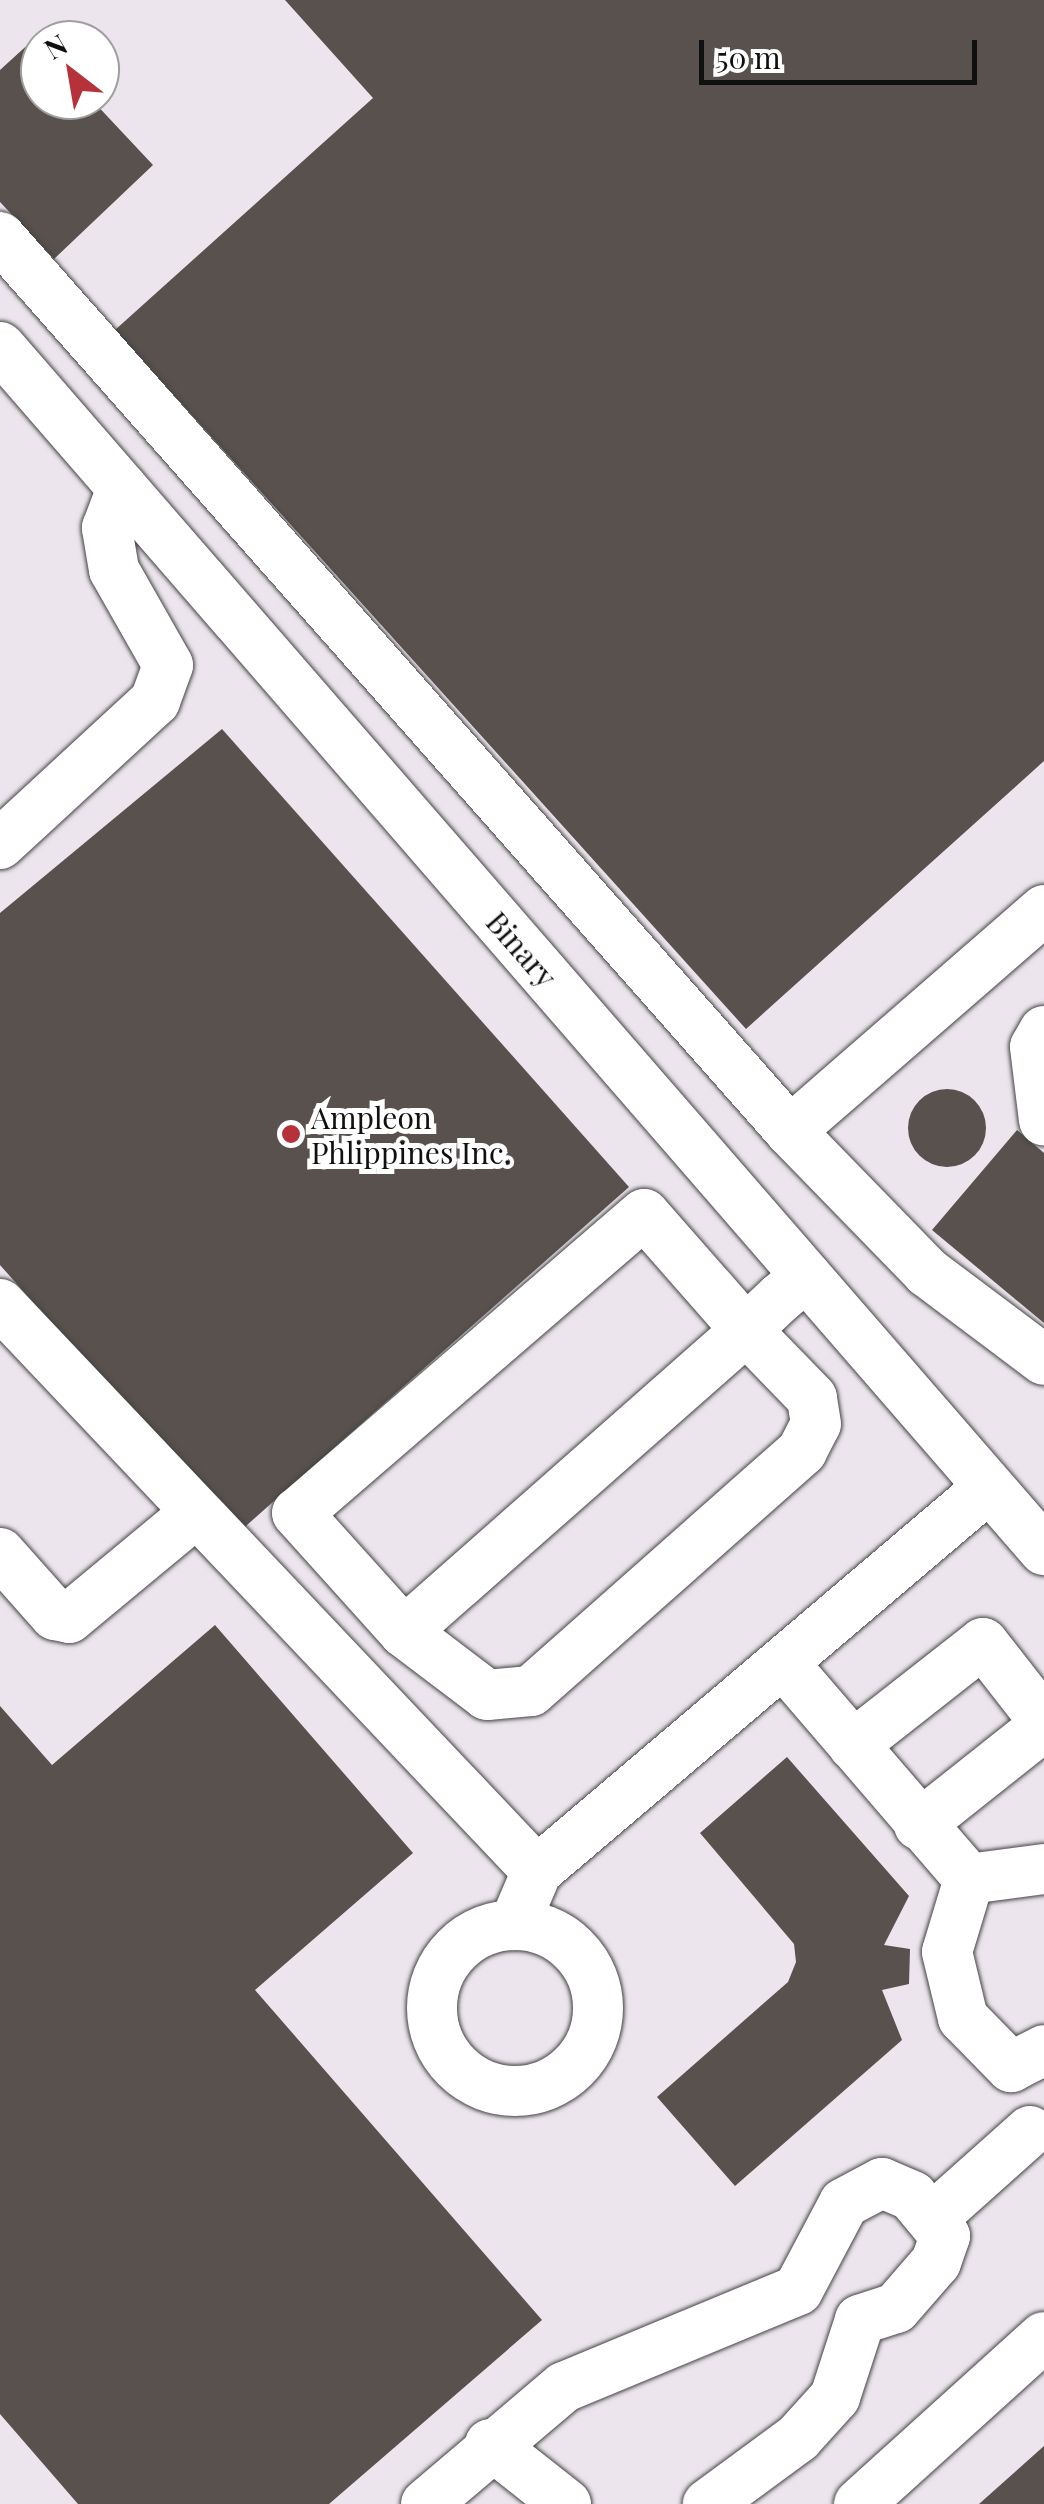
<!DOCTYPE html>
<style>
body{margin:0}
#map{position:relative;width:1044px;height:2504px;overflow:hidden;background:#fefcf3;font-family:"Playfair Display",serif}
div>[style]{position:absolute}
.industrial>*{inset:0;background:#ece5ed}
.building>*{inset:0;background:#58514d}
.round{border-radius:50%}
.roads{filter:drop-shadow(0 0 2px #434343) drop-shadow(0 0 2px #434343)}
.minor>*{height:50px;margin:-25px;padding:0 25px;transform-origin:25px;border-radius:25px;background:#fff}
.minor>.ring{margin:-25px;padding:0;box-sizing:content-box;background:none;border:50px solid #fff;border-radius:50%}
.dots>*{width:28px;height:28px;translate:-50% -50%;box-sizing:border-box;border:5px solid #fff;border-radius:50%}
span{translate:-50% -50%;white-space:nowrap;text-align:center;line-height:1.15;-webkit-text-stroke:10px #fff;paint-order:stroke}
.street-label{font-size:30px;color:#101010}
.poi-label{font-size:30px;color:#101010}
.left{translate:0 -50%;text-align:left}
.north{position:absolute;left:20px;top:20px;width:100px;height:100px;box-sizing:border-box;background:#fff;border:2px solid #9f9f9f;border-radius:50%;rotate:329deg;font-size:28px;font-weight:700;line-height:40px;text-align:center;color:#101010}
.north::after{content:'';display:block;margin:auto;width:35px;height:45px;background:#b5323b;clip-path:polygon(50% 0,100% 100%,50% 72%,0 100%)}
.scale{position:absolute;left:699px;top:40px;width:278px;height:45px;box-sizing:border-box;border:5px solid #101010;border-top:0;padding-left:12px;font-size:30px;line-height:35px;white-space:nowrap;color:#101010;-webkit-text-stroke:8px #fff;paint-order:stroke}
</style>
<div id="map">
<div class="industrial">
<i style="clip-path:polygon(evenodd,0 0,1044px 0,1044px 2504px,0 2504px,0 0,40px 40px,100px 40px,100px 100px,40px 100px,40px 40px)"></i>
</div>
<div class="building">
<i style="clip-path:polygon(285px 0,1044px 0,1044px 761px,746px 1029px,115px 330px,373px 98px)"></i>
<i style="clip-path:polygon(34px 39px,40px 100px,92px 100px,153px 165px,54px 259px,0 202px,0 70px)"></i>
<i style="clip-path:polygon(222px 729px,629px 1187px,238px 1533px,0 1265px,0 913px)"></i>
<i class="round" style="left:908px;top:1089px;width:78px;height:78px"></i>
<i style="clip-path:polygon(1017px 1130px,1044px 1153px,1044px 1323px,932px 1230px)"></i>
<i style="clip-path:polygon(215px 1625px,413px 1853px,255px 1990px,542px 2320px,329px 2504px,78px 2504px,0 2414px,0 1706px,52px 1765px)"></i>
<i style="clip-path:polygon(787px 1757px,909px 1896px,884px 1945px,910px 1949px,909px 1984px,882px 1990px,902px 2040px,735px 2186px,657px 2097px,788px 1982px,796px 1962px,794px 1944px,700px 1833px)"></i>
<i style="clip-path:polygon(1044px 2446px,1044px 2504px,979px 2504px)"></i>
</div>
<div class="roads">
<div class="minor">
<i style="left:0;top:237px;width:1193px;rotate:48.53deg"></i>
<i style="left:790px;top:1131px;width:197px;rotate:45.8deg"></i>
<i style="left:927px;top:1272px;width:146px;rotate:36.9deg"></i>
<i style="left:0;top:347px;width:1593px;rotate:49.05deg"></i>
<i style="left:0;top:844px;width:211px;rotate:-42.7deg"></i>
<i style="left:155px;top:701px;width:38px;rotate:-70deg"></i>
<i style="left:168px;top:665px;width:109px;rotate:-119.6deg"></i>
<i style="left:114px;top:570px;width:43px;rotate:-99.5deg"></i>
<i style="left:107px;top:528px;width:43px;rotate:-69.4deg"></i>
<i style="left:1044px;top:1031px;width:18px;rotate:119deg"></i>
<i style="left:1035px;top:1047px;width:74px;rotate:83deg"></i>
<i style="left:790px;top:1131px;width:337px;rotate:-41deg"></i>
<i style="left:0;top:1304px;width:781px;rotate:46.56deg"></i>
<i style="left:0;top:1553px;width:83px;rotate:48.4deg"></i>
<i style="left:55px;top:1615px;width:14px;rotate:12deg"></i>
<i style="left:69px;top:1618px;width:161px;rotate:-39.7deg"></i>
<i style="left:404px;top:1632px;width:104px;rotate:37.2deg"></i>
<i style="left:487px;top:1695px;width:44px;rotate:-5.2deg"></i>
<i style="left:531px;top:1691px;width:362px;rotate:-41.5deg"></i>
<i style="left:802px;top:1451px;width:30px;rotate:-63deg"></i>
<i style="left:816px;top:1424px;width:26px;rotate:-99deg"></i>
<i style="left:812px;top:1398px;width:95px;rotate:-134.1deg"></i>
<i style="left:746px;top:1330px;width:154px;rotate:-131.3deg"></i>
<i style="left:644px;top:1214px;width:458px;rotate:139.2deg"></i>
<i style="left:297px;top:1513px;width:160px;rotate:48deg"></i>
<i style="left:404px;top:1632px;width:456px;rotate:-41.4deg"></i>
<i style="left:746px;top:1330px;width:47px;rotate:-43.3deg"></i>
<i style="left:780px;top:1298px;width:34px;rotate:-40deg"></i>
<i style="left:784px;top:1664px;width:284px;rotate:49.3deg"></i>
<i style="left:853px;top:1745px;width:165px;rotate:-38.1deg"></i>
<i style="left:983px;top:1643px;width:99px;rotate:52deg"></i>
<i style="left:919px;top:1825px;width:159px;rotate:-38.4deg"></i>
<i style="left:1044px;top:1869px;width:76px;rotate:172.4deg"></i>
<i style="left:969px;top:1879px;width:76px;rotate:106.8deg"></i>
<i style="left:947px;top:1952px;width:68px;rotate:76.4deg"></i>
<i style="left:963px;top:2018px;width:69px;rotate:45.6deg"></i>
<i style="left:1011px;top:2067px;width:37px;rotate:-27deg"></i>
<i style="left:514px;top:1925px;width:59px;rotate:-66.9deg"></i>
<i style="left:537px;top:1871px;width:592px;rotate:-40.34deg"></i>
<i class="ring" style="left:432px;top:1925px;width:116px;height:116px"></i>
<i style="left:936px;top:2215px;width:126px;rotate:-41.8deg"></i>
<i style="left:490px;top:2444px;width:97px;rotate:38.3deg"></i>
<i style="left:426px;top:2504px;width:181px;rotate:-40.3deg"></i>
<i style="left:564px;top:2387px;width:253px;rotate:-22.5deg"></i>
<i style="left:798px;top:2290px;width:98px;rotate:-62.1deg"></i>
<i style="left:844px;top:2203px;width:43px;rotate:-27.8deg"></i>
<i style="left:882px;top:2183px;width:33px;rotate:23deg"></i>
<i style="left:912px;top:2196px;width:52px;rotate:50.5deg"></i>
<i style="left:945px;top:2236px;width:28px;rotate:109deg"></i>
<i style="left:936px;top:2262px;width:61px;rotate:131deg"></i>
<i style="left:896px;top:2308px;width:38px;rotate:162deg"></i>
<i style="left:860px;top:2320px;width:81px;rotate:108deg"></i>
<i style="left:835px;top:2397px;width:55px;rotate:132.1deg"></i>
<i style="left:798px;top:2438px;width:112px;rotate:143.7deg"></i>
<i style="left:859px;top:2504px;width:249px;rotate:-42.1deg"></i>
</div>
</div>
<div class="dots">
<i style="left:291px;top:1134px;background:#b5323b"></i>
</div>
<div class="street-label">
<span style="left:522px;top:949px;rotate:49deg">Binary</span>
</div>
<div class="poi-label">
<span class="left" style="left:311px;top:1134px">Ampleon<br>Phlippines Inc.</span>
</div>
<div class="north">N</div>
<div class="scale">50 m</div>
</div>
